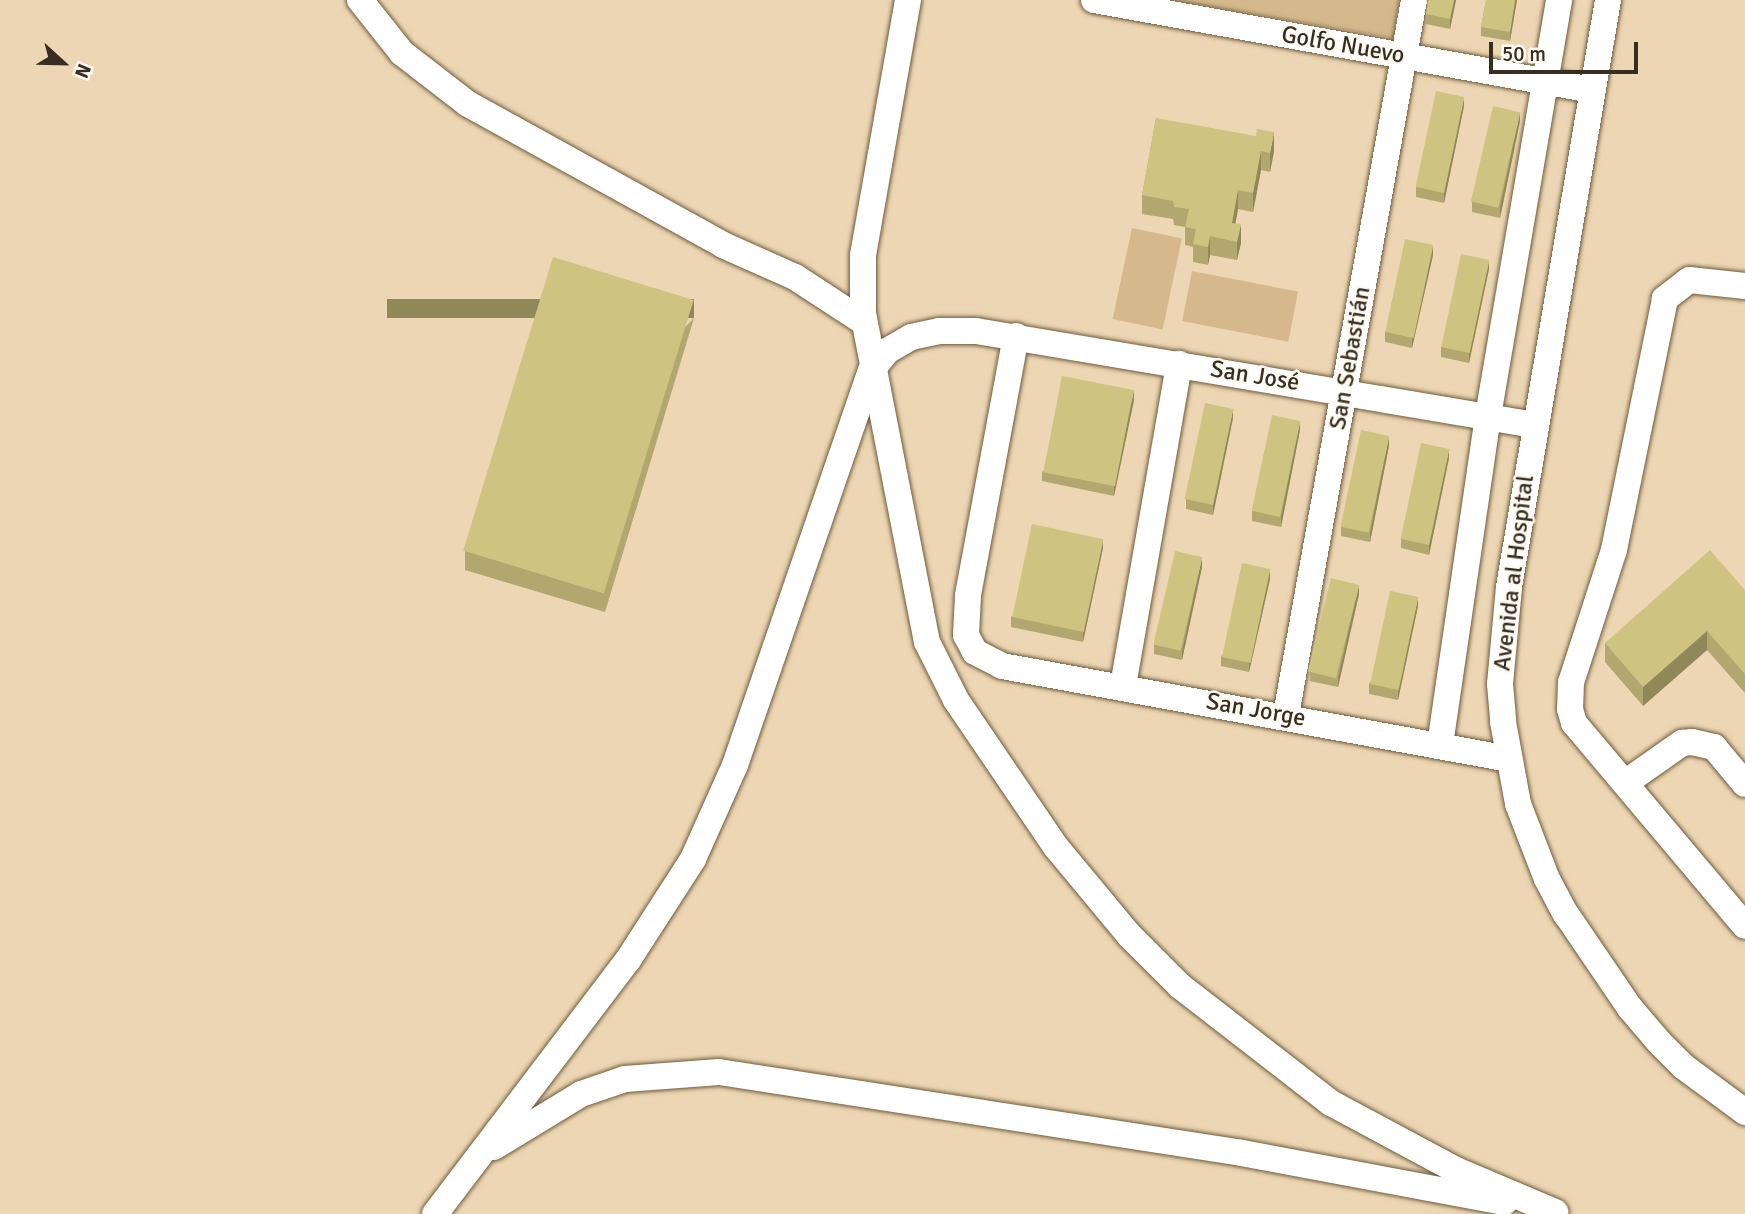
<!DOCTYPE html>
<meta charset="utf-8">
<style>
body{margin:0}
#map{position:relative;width:1745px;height:1214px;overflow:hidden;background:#edd6b3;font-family:Signika,sans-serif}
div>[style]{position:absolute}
.green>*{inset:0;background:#d5b88b;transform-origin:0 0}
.roads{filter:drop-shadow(0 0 2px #6e5a3b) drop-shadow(0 0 2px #6e5a3b)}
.minor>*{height:26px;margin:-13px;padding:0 13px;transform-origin:13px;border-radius:13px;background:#fff}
.wall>*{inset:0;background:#b2a86f}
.shaded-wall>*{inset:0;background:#91885a;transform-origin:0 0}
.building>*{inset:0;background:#cfc381;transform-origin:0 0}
span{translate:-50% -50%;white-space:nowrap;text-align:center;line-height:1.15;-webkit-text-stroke:5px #fffaf3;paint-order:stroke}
.street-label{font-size:24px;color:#362e20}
.north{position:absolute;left:28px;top:28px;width:70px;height:70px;-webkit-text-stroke:5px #fffaf3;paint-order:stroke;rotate:112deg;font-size:19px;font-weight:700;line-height:28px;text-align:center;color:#362e20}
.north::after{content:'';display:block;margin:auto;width:24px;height:32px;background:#362e20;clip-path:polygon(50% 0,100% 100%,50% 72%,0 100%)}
.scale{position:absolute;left:1489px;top:42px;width:149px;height:32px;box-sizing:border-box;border:4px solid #362e20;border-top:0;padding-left:9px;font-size:21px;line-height:24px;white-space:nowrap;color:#362e20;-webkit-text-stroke:5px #fffaf3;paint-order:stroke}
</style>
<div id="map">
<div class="green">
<i style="clip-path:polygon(1173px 0,1399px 0,1393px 38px)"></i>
<i style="left:1132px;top:228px;width:51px;height:93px;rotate:12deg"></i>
<i style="left:1192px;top:271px;width:108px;height:51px;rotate:11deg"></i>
</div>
<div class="roads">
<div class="minor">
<i style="left:360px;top:0;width:68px;rotate:51.6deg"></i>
<i style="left:402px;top:53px;width:83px;rotate:37.7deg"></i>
<i style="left:468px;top:104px;width:291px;rotate:28.9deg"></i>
<i style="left:723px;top:245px;width:79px;rotate:24deg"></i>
<i style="left:795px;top:277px;width:82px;rotate:33.1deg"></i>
<i style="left:908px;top:0;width:260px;rotate:100deg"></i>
<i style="left:863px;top:256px;width:57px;rotate:90deg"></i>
<i style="left:863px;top:313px;width:335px;rotate:79deg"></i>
<i style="left:927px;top:642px;width:65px;rotate:63.4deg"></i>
<i style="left:956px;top:700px;width:178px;rotate:55.8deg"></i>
<i style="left:1056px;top:847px;width:114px;rotate:50.3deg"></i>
<i style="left:1129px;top:935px;width:72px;rotate:45deg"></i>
<i style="left:1180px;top:986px;width:191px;rotate:37.8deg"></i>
<i style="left:1331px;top:1103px;width:142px;rotate:28.2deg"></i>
<i style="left:1456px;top:1170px;width:108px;rotate:23deg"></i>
<i style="left:1094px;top:0;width:506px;rotate:10.24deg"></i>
<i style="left:1608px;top:0;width:595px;rotate:99.57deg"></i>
<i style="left:1509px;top:587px;width:97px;rotate:95.3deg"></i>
<i style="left:1500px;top:684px;width:38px;rotate:85deg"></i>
<i style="left:1503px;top:722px;width:83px;rotate:79.6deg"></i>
<i style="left:1518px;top:804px;width:80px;rotate:68.9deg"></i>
<i style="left:1547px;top:879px;width:40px;rotate:62deg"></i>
<i style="left:1566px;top:914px;width:114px;rotate:55.8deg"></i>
<i style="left:1630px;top:1008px;width:45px;rotate:49.5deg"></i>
<i style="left:1659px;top:1042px;width:35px;rotate:45deg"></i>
<i style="left:1684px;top:1067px;width:76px;rotate:36.4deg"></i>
<i style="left:1745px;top:286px;width:56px;rotate:-173.9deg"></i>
<i style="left:1689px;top:280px;width:31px;rotate:142deg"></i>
<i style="left:1665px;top:299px;width:256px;rotate:101.5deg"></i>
<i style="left:1614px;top:550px;width:139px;rotate:108deg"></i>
<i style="left:1571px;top:682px;width:27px;rotate:92deg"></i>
<i style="left:1570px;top:709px;width:15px;rotate:74deg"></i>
<i style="left:1574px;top:723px;width:265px;rotate:49.9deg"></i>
<i style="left:1016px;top:336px;width:264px;rotate:100.5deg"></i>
<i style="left:968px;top:596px;width:39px;rotate:93deg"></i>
<i style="left:966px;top:635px;width:19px;rotate:62deg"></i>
<i style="left:975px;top:652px;width:30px;rotate:27deg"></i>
<i style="left:1002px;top:666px;width:515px;rotate:10.39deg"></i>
<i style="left:1123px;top:686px;width:327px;rotate:-80.1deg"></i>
<i style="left:1286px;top:715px;width:726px;rotate:-79.85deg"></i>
<i style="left:1440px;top:745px;width:332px;rotate:-81.7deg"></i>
<i style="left:1488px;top:416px;width:422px;rotate:-80.3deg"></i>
<i style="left:1625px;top:783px;width:70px;rotate:-35.1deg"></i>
<i style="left:1682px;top:743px;width:10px;rotate:-6deg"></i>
<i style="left:1692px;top:742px;width:23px;rotate:13deg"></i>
<i style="left:1714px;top:747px;width:48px;rotate:50deg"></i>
<i style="left:494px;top:1147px;width:102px;rotate:-31.3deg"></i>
<i style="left:581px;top:1094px;width:46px;rotate:-18.8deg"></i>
<i style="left:625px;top:1079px;width:94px;rotate:-4.3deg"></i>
<i style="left:719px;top:1072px;width:529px;rotate:8.8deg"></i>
<i style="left:1242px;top:1153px;width:267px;rotate:10.6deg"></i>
<i style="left:435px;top:1214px;width:319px;rotate:-52.8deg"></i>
<i style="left:628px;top:960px;width:120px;rotate:-57.2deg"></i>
<i style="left:693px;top:859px;width:103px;rotate:-65.9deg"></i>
<i style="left:735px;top:765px;width:417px;rotate:-71deg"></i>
<i style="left:871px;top:371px;width:26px;rotate:-51deg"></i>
<i style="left:887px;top:351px;width:28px;rotate:-30deg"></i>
<i style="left:911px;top:337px;width:29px;rotate:-12deg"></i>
<i style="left:939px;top:331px;width:37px"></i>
<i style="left:976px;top:331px;width:567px;rotate:9.55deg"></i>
</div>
</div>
<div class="wall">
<i style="clip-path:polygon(1428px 0,1456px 0,1450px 29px,1426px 24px,1426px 14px)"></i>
<i style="clip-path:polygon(1486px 0,1517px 0,1510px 41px,1481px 36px,1481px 27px)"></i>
<i style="clip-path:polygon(1464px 106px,1444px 203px,1416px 197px,1416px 187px)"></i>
<i style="clip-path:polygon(1156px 118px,1274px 151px,1270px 172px,1261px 170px,1253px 212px,1238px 209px,1235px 224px,1241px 243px,1237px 260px,1210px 255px,1208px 265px,1193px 262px,1193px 247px,1185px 245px,1185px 227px,1174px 225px,1173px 219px,1142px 214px,1142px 195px)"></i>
<i style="clip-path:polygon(1520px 121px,1500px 218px,1472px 212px,1472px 202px)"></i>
<i style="clip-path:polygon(1433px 255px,1412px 348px,1385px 342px,1385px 332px)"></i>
<i style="clip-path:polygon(1489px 269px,1469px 363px,1441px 357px,1441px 347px)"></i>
<i style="clip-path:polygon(694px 318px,605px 612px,465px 570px,465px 551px)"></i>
<i style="clip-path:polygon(1134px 400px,1114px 496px,1042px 481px,1042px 472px)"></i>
<i style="clip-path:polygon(1233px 418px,1213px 515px,1186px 509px,1186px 499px)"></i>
<i style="clip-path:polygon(1300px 430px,1281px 527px,1252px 521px,1252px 511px)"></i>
<i style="clip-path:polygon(1389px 446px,1370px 542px,1341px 536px,1341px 527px)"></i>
<i style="clip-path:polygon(1449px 458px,1429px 555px,1401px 548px,1401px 539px)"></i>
<i style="clip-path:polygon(1103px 548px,1083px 642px,1011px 627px,1011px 617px)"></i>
<i style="clip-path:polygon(1202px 567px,1182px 660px,1154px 654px,1154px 645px)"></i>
<i style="clip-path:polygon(1270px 579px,1249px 672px,1221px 666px,1221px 657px)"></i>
<i style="clip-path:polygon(1745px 590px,1745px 693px,1707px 650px,1643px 706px,1605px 662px,1605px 643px)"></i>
<i style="clip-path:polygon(1359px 594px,1338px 687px,1310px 681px,1310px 672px)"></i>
<i style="clip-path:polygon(1418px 606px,1398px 700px,1369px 694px,1369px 684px)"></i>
</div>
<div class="shaded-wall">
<i style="clip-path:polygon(1454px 0,1456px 0,1450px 29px,1450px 19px)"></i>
<i style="clip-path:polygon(1515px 0,1517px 0,1510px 41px,1510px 32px)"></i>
<i style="clip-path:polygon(1464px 97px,1464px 106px,1444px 203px,1444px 193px)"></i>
<i style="clip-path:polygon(1520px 112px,1520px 121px,1500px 218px,1500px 208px)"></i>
<i style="clip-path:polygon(1274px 132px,1274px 151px,1270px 172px,1270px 153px)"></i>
<i style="clip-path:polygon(1261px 151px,1261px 170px,1253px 212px,1253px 193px)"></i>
<i style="clip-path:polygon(1238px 190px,1238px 209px,1232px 242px,1232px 223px)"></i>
<i style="clip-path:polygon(1241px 224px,1241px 243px,1237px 260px,1237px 242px)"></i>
<i style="clip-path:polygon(1210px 236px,1210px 255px,1208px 265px,1208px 247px)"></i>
<i style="clip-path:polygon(1433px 245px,1433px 255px,1412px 348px,1412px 338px)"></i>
<i style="clip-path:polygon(1489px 260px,1489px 269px,1469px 363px,1469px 353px)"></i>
<i style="left:694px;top:299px;width:19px;height:307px;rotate:90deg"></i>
<i style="clip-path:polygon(1134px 390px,1134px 400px,1114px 496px,1114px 487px)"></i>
<i style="clip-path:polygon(1233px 409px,1233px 418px,1213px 515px,1213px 505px)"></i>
<i style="clip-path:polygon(1300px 421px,1300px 430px,1281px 527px,1281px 517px)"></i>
<i style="clip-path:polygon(1389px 436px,1389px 446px,1370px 542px,1370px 533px)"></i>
<i style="clip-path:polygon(1449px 449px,1449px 458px,1429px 555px,1429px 545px)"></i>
<i style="clip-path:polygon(1103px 539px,1103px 548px,1083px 642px,1083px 632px)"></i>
<i style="clip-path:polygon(1202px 557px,1202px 567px,1182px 660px,1182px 651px)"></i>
<i style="clip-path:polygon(1270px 569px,1270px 579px,1249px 672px,1249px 663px)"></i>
<i style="clip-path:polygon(1359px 585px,1359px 594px,1338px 687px,1338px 678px)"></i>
<i style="clip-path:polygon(1418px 597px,1418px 606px,1398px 700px,1398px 690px)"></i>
<i style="clip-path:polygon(1707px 631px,1707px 650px,1643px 706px,1643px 687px)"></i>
</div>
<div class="building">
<i style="clip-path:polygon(1428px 0,1454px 0,1450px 19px,1426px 14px)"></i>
<i style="clip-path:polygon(1486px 0,1515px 0,1510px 32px,1481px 27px)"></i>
<i style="left:1436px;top:91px;width:29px;height:98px;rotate:12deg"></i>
<i style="left:1493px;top:106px;width:28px;height:98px;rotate:13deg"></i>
<i style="clip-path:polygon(1156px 118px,1256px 136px,1257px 129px,1274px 132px,1270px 153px,1261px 151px,1253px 193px,1238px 190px,1232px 223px,1241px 224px,1237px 242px,1210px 236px,1208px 247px,1193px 244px,1196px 229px,1185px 227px,1189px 209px,1174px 207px,1173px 201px,1142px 195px)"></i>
<i style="left:1405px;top:239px;width:29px;height:95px;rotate:12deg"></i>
<i style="left:1461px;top:254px;width:29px;height:95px;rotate:12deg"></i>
<i style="left:553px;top:257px;width:147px;height:307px;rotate:17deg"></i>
<i style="left:1062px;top:376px;width:73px;height:98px;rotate:11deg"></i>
<i style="left:1205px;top:403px;width:29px;height:98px;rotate:12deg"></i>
<i style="left:1272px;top:415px;width:29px;height:98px;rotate:12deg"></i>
<i style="left:1361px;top:430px;width:29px;height:99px;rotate:12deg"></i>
<i style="left:1421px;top:443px;width:29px;height:98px;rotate:12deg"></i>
<i style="left:1032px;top:524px;width:73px;height:95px;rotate:12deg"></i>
<i style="clip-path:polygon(1710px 550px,1745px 590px,1745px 674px,1707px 631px,1643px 687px,1605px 643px)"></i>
<i style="left:1175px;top:551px;width:28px;height:96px;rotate:13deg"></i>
<i style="left:1242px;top:563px;width:29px;height:96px;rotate:12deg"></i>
<i style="left:1331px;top:578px;width:29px;height:96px;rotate:14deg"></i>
<i style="left:1390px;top:591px;width:29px;height:95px;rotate:12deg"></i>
</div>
<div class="street-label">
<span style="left:1343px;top:45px;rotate:10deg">Golfo Nuevo</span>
<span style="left:1350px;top:358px;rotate:-80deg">San Sebastián</span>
<span style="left:1255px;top:376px;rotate:9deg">San José</span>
<span style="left:1514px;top:573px;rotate:-83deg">Avenida al Hospital</span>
<span style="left:1256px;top:710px;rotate:10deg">San Jorge</span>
</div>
<div class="north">N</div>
<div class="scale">50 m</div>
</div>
